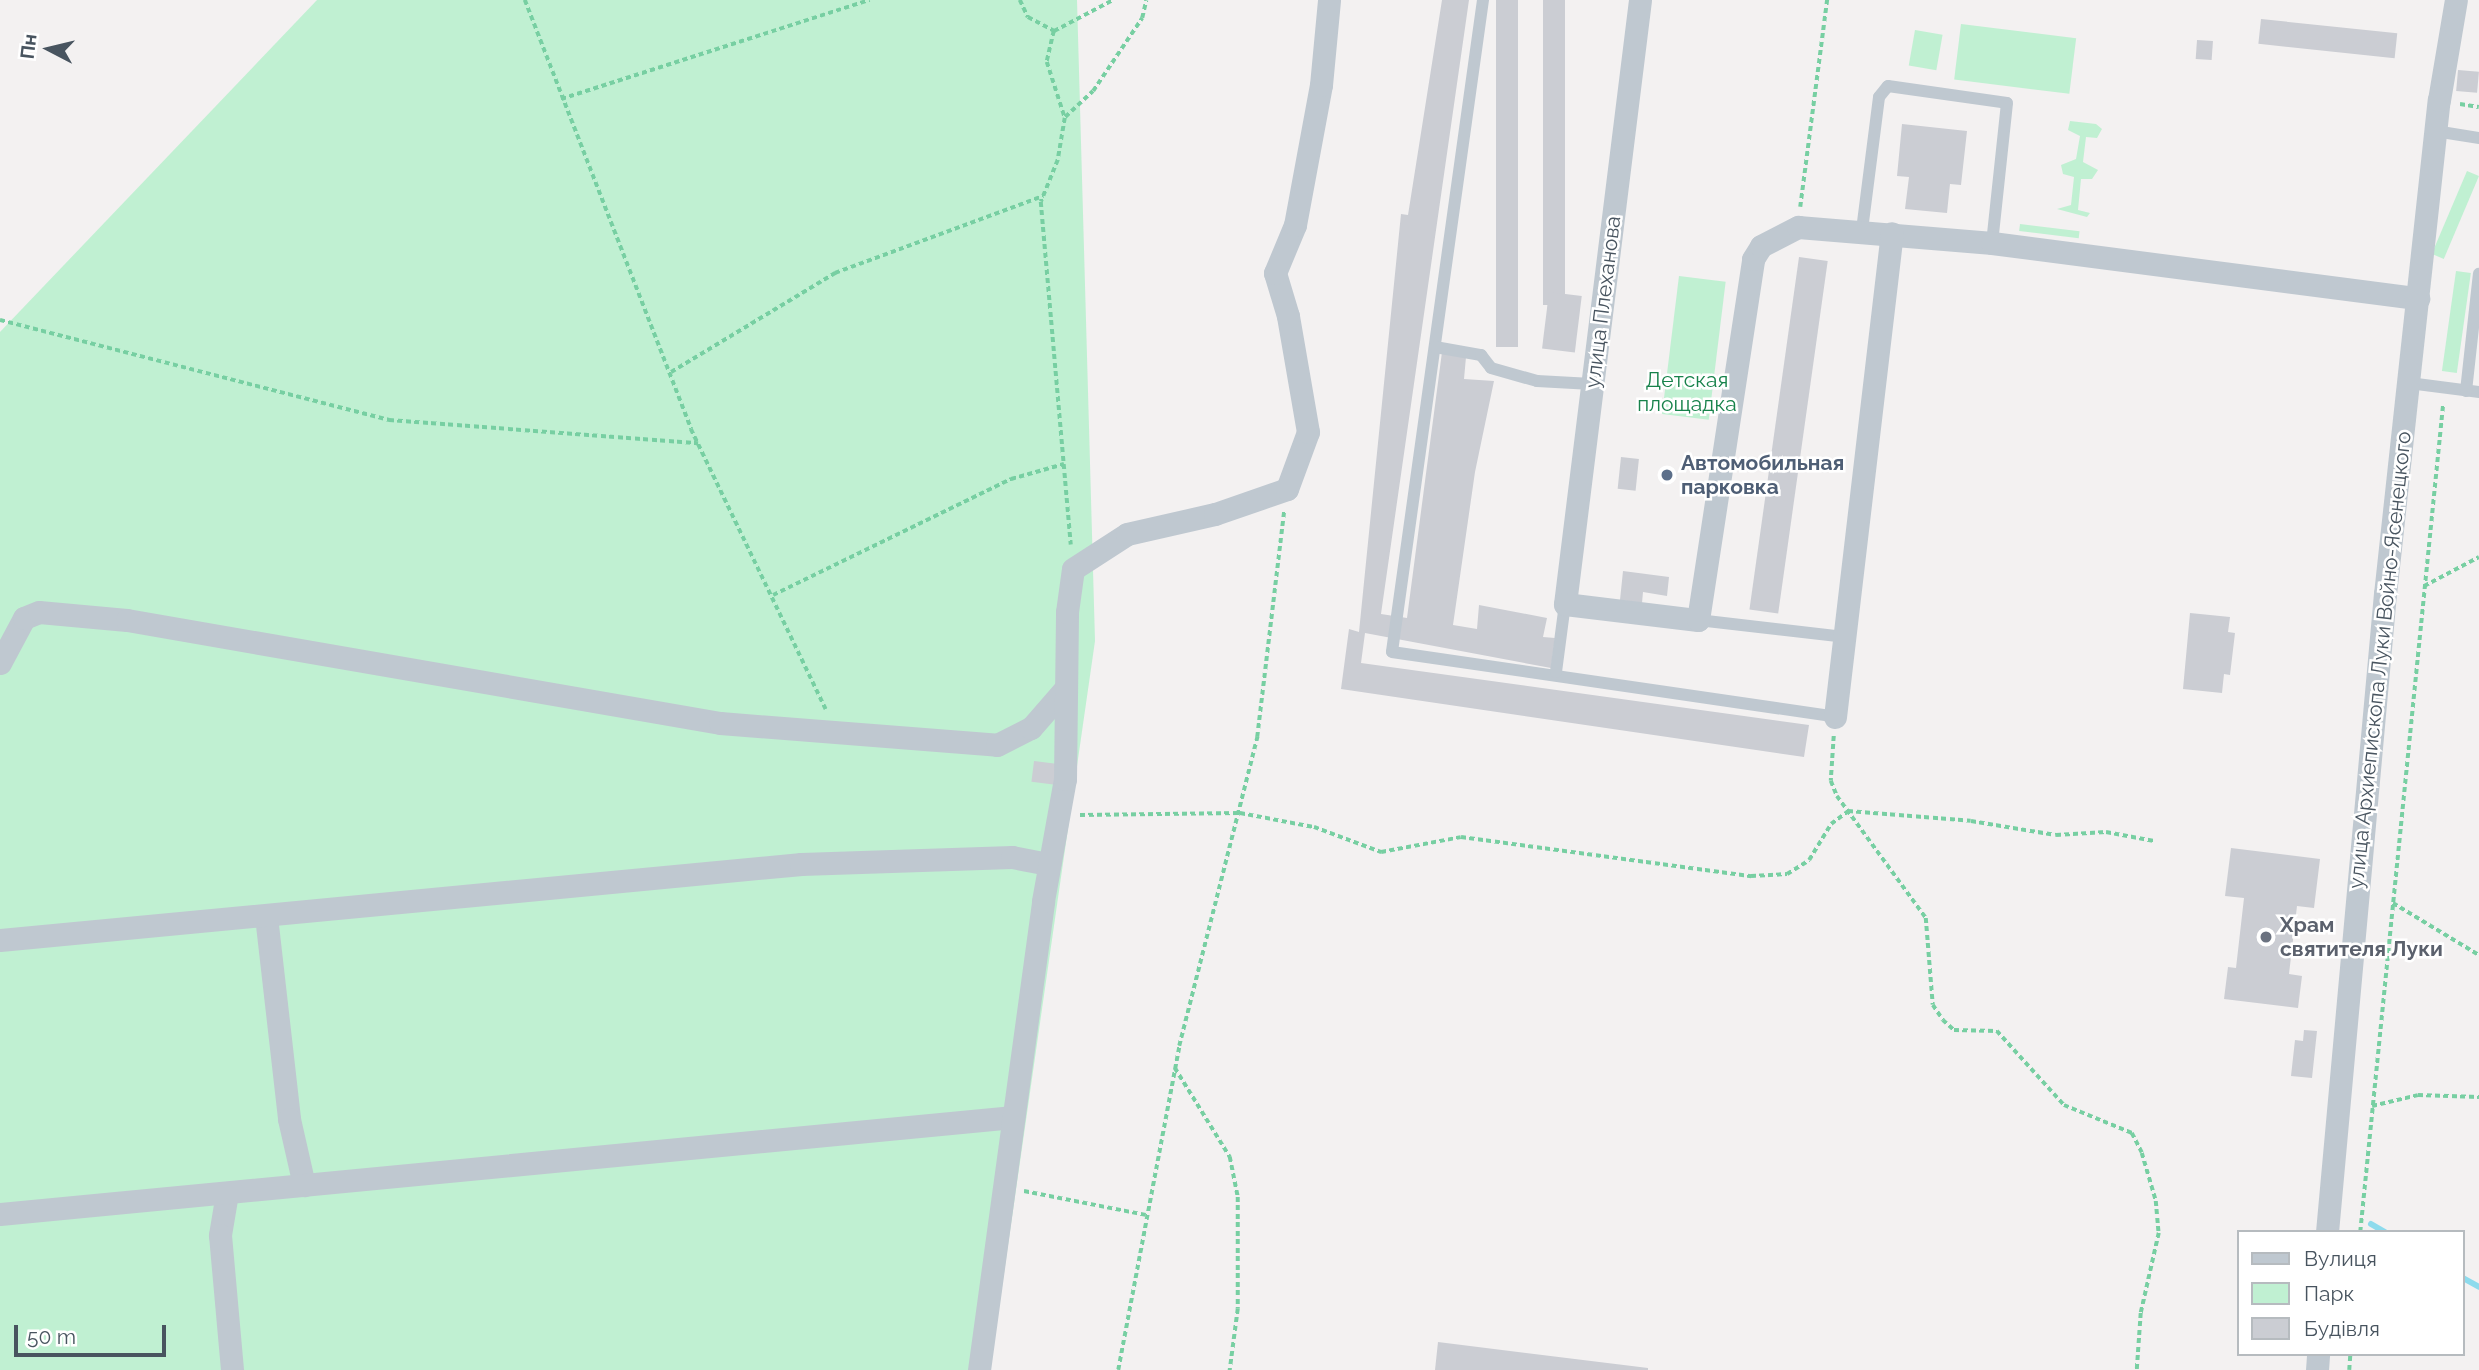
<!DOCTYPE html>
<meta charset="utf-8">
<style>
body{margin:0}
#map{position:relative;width:2479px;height:1370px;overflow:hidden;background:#f3f1f1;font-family:Raleway,sans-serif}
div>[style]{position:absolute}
.green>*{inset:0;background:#c0f0d2;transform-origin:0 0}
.stream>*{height:6px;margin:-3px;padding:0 3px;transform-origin:3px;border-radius:3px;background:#8ddbed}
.building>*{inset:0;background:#cbcdd3;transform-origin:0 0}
.path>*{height:3.5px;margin-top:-1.75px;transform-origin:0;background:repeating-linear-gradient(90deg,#77cfa2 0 5px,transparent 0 8.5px)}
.lane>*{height:12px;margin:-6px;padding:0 6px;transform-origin:6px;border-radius:6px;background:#bfc8d0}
.street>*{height:23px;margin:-11.5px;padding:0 11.5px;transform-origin:11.5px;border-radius:11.5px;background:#bfc8d0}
.dots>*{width:19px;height:19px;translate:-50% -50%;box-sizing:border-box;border:4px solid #fff;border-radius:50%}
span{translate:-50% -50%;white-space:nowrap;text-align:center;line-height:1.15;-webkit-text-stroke:5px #fff;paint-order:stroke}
.street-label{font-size:21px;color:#48545f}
.park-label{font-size:21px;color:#17824b}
.service-label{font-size:21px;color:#4e5e75;font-weight:700}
.left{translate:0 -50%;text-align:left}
.worship-label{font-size:21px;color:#5b616d;font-weight:700}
.legend{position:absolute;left:2237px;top:1230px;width:228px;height:126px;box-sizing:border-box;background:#fff;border:2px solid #b6bbbf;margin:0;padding:9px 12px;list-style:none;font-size:21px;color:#48545f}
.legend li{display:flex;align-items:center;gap:14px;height:35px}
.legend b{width:35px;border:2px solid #b6bbbf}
.north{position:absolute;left:14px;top:14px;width:70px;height:70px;-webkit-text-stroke:5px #fff;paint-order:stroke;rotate:277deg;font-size:19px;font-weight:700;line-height:28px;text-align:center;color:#48545f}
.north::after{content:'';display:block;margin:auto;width:24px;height:32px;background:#48545f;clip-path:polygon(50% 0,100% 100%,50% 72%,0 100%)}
.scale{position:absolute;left:14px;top:1325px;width:152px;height:32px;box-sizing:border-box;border:4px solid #48545f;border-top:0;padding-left:9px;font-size:21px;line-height:24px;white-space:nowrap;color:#48545f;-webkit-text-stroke:5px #fff;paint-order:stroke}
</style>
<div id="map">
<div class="green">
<i style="clip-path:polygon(317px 0,1077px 0,1095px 641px,990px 1370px,0 1370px,0 332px)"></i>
<i style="left:1961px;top:24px;width:116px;height:56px;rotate:7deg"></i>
<i style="left:1915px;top:30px;width:28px;height:36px;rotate:10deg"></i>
<i style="clip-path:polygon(2070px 121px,2096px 124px,2102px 129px,2097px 138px,2086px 137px,2083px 162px,2098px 170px,2092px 179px,2081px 179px,2078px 210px,2090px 213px,2087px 217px,2057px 209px,2071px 205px,2074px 177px,2063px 174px,2061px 165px,2076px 159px,2080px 136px,2068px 130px)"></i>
<i style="left:2467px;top:171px;width:13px;height:90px;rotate:23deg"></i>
<i style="left:2020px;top:224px;width:60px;height:7px;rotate:7deg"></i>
<i style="left:2456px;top:271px;width:15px;height:101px;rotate:8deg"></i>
<i style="left:1679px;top:276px;width:47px;height:139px;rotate:7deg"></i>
</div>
<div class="stream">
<i style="left:2371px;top:1224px;width:16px;rotate:30deg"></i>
<i style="left:2463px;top:1278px;width:18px;rotate:29deg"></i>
</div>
<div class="building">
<i style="clip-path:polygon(1442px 0,1469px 0,1381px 614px,1407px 618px,1442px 352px,1466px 357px,1464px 379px,1494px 381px,1475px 472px,1453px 625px,1477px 629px,1479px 605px,1547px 618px,1543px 637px,1555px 638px,1551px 668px,1365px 633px,1361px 663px,1809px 725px,1804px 757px,1341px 689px,1349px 629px,1359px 632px,1401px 214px,1408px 215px)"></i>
<i style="left:1496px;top:0;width:22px;height:347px"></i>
<i style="left:1543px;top:0;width:22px;height:305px"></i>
<i style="left:2261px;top:19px;width:137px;height:25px;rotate:6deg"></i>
<i style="left:2197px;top:40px;width:16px;height:19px;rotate:4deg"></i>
<i style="left:2458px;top:70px;width:21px;height:21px;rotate:5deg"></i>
<i style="clip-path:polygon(1902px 124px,1967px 131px,1961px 185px,1950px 184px,1947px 213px,1905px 209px,1909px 177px,1897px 176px)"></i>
<i style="left:1799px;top:257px;width:29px;height:356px;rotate:8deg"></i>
<i style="left:1549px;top:292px;width:33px;height:57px;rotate:7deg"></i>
<i style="left:1621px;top:457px;width:18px;height:32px;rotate:6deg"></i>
<i style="clip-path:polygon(1623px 571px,1669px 577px,1667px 596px,1643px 592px,1642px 603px,1620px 600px)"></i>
<i style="clip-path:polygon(2190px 613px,2230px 617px,2228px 632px,2235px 633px,2230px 675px,2224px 674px,2222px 693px,2183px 689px)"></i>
<i style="left:1034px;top:761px;width:24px;height:21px;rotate:7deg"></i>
<i style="clip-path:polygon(2231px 848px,2320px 859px,2314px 908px,2297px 906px,2289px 974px,2302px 976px,2298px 1008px,2224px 999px,2228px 967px,2236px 968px,2244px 898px,2225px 896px)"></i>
<i style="clip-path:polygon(2304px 1030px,2317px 1031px,2312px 1078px,2291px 1076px,2295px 1040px,2303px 1041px)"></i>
<i style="clip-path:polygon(1438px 1342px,1648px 1368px,1648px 1370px,1435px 1370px)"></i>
</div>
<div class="path">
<i style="left:525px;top:0;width:460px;rotate:68.8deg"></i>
<i style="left:691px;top:429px;width:311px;rotate:64.3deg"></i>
<i style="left:1020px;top:0;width:19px;rotate:65deg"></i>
<i style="left:1028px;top:17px;width:30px;rotate:28deg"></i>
<i style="left:1054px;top:31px;width:32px;rotate:103deg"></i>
<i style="left:1047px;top:62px;width:59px;rotate:72.2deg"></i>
<i style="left:1065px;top:118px;width:43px;rotate:99.5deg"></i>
<i style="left:1058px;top:160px;width:45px;rotate:112deg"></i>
<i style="left:1041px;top:202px;width:344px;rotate:85deg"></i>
<i style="left:1054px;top:31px;width:67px;rotate:-27.7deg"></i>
<i style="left:561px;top:99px;width:324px;rotate:-17.8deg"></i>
<i style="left:2460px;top:104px;width:19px;rotate:9deg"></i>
<i style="left:1065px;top:117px;width:38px;rotate:-43deg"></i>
<i style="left:1093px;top:91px;width:88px;rotate:-56.1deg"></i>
<i style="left:1142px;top:18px;width:18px;rotate:-77deg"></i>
<i style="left:1800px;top:207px;width:209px;rotate:-82.6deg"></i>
<i style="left:0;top:320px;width:402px;rotate:14.4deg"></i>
<i style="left:389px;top:420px;width:310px;rotate:4.3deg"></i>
<i style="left:671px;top:372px;width:192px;rotate:-31.1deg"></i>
<i style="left:835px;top:273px;width:222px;rotate:-20.3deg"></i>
<i style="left:2424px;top:586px;width:62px;rotate:-27.8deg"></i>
<i style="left:773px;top:595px;width:265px;rotate:-26deg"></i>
<i style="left:1011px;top:479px;width:55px;rotate:-15.8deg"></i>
<i style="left:1834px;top:736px;width:45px;rotate:93.8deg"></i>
<i style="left:1831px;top:781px;width:16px;rotate:68deg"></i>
<i style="left:1837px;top:796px;width:151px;rotate:53.9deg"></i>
<i style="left:1926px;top:918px;width:87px;rotate:85.4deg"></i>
<i style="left:1933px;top:1005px;width:18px;rotate:56deg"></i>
<i style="left:1943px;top:1020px;width:15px;rotate:42deg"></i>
<i style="left:1954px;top:1030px;width:43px;rotate:1.3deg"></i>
<i style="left:1997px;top:1031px;width:100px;rotate:47.8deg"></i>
<i style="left:2064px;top:1105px;width:74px;rotate:22.4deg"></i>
<i style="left:2132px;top:1133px;width:22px;rotate:63deg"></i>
<i style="left:2142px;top:1153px;width:50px;rotate:73.7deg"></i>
<i style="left:2156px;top:1201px;width:32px;rotate:85deg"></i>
<i style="left:2159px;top:1233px;width:82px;rotate:102.7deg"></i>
<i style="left:2141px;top:1313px;width:57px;rotate:94deg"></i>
<i style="left:1080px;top:815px;width:160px;rotate:-0.7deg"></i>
<i style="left:1240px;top:813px;width:75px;rotate:10.7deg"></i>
<i style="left:1314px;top:827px;width:72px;rotate:20.5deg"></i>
<i style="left:1381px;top:852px;width:81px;rotate:-10.6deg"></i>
<i style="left:1461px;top:837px;width:293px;rotate:7.7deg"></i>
<i style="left:1751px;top:876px;width:36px;rotate:-3deg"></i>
<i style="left:1787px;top:874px;width:26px;rotate:-32deg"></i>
<i style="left:1809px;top:860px;width:42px;rotate:-58.6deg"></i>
<i style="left:1831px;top:824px;width:21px;rotate:-37deg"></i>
<i style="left:1848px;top:811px;width:123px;rotate:4.6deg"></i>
<i style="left:1971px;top:821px;width:86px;rotate:9.4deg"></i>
<i style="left:2056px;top:835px;width:50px;rotate:-3.4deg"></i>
<i style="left:2106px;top:832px;width:49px;rotate:10.6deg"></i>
<i style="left:2393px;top:903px;width:100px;rotate:31.2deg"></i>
<i style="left:1175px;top:1068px;width:105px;rotate:58.3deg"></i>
<i style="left:1230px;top:1157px;width:41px;rotate:78.7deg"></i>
<i style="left:1238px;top:1197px;width:112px;rotate:90deg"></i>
<i style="left:1238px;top:1309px;width:62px;rotate:97.5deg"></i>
<i style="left:2372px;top:1106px;width:47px;rotate:-13.4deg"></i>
<i style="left:2418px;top:1095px;width:61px;rotate:1.9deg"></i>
<i style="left:1024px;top:1191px;width:124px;rotate:11.1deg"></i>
<i style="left:2360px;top:1232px;width:832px;rotate:-84.28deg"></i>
<i style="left:1118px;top:1370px;width:330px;rotate:-79.3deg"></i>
<i style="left:1179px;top:1046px;width:319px;rotate:-75.8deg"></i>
<i style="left:1257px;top:737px;width:227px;rotate:-83.2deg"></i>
<i style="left:2349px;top:1370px;width:16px;rotate:-86deg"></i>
</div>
<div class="lane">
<i style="left:1483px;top:0;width:658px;rotate:97.95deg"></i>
<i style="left:1392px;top:652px;width:448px;rotate:8.3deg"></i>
<i style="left:2435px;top:131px;width:45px;rotate:9deg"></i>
<i style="left:1862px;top:230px;width:134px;rotate:-82.7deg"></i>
<i style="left:1879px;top:97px;width:14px;rotate:-51deg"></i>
<i style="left:1888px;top:86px;width:120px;rotate:8.1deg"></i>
<i style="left:2007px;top:103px;width:141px;rotate:96.1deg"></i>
<i style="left:1435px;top:347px;width:47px;rotate:9.9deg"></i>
<i style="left:1481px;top:355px;width:16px;rotate:52deg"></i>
<i style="left:1491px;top:368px;width:48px;rotate:15.8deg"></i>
<i style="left:1537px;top:381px;width:55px;rotate:3.1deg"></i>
<i style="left:2409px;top:383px;width:71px;rotate:7.3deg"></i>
<i style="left:2466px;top:391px;width:118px;rotate:-83.7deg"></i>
<i style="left:1698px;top:620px;width:147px;rotate:6.6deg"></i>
<i style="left:1556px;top:672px;width:69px;rotate:-82.5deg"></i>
</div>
<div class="street">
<i style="left:1640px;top:0;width:609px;rotate:97.08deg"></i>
<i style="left:1565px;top:604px;width:134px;rotate:6.9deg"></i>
<i style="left:1698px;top:620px;width:365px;rotate:-81.3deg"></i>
<i style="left:1753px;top:259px;width:15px;rotate:-58deg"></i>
<i style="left:1761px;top:246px;width:42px;rotate:-27.2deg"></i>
<i style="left:1798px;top:227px;width:195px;rotate:4.7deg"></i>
<i style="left:1992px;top:243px;width:430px;rotate:7.4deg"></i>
<i style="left:0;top:663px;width:51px;rotate:-61.9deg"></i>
<i style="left:24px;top:618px;width:16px;rotate:-22deg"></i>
<i style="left:39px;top:612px;width:88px;rotate:5.2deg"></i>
<i style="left:127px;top:620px;width:602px;rotate:9.85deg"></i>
<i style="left:720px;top:723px;width:278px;rotate:4.5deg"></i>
<i style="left:997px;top:745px;width:38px;rotate:-27deg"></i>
<i style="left:1031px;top:728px;width:50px;rotate:-49deg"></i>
<i style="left:1835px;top:717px;width:487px;rotate:-83.3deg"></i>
<i style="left:266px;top:916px;width:204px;rotate:83.5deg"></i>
<i style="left:289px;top:1119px;width:68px;rotate:77.2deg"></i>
<i style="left:0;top:940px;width:805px;rotate:-5.42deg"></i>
<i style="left:801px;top:864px;width:211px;rotate:-1.9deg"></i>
<i style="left:1012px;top:857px;width:38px;rotate:11deg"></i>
<i style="left:227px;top:1193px;width:43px;rotate:99.5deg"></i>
<i style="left:220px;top:1235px;width:136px;rotate:84.9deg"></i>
<i style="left:0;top:1214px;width:1018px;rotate:-5.47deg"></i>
<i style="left:2327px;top:1232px;width:641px;rotate:-84.81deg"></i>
<i style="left:2385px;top:594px;width:497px;rotate:-83.8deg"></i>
<i style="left:2439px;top:100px;width:101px;rotate:-80.4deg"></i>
<i style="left:979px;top:1370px;width:473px;rotate:-82.2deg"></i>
<i style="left:1043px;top:901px;width:124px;rotate:-79.8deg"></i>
<i style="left:1065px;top:779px;width:167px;rotate:-89.3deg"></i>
<i style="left:1067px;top:612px;width:43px;rotate:-82.1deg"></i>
<i style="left:1073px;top:569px;width:64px;rotate:-32.9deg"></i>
<i style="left:1127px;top:534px;width:90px;rotate:-12.8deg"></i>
<i style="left:1215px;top:514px;width:76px;rotate:-19.1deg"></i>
<i style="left:1287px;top:489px;width:61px;rotate:-69.8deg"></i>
<i style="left:1308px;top:432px;width:118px;rotate:-99.8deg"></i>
<i style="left:1288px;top:316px;width:45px;rotate:-106.8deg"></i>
<i style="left:1275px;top:273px;width:52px;rotate:-67.4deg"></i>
<i style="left:1295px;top:225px;width:142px;rotate:-79.5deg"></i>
<i style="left:1321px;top:85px;width:85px;rotate:-84.6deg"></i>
<i style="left:2317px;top:1370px;width:16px;rotate:-86deg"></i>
</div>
<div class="dots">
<i style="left:1667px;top:475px;background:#5c6f8a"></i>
<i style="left:2266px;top:937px;background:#6b7280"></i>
</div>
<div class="street-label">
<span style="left:1603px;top:302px;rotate:-83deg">улица Плеханова</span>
<span style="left:2380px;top:660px;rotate:-84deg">улица Архиепископа Луки Войно-Ясенецкого</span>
</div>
<div class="park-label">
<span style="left:1687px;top:392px">Детская<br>площадка</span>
</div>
<div class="service-label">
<span class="left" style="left:1681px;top:475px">Автомобильная<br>парковка</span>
</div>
<div class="worship-label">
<span class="left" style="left:2280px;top:937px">Храм<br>святителя Луки</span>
</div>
<ul class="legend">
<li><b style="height:9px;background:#bfc8d0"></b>Вулиця</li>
<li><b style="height:19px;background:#c0f0d2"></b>Парк</li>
<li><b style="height:19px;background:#cbcdd3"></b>Будівля</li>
</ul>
<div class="north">Пн</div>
<div class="scale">50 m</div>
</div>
